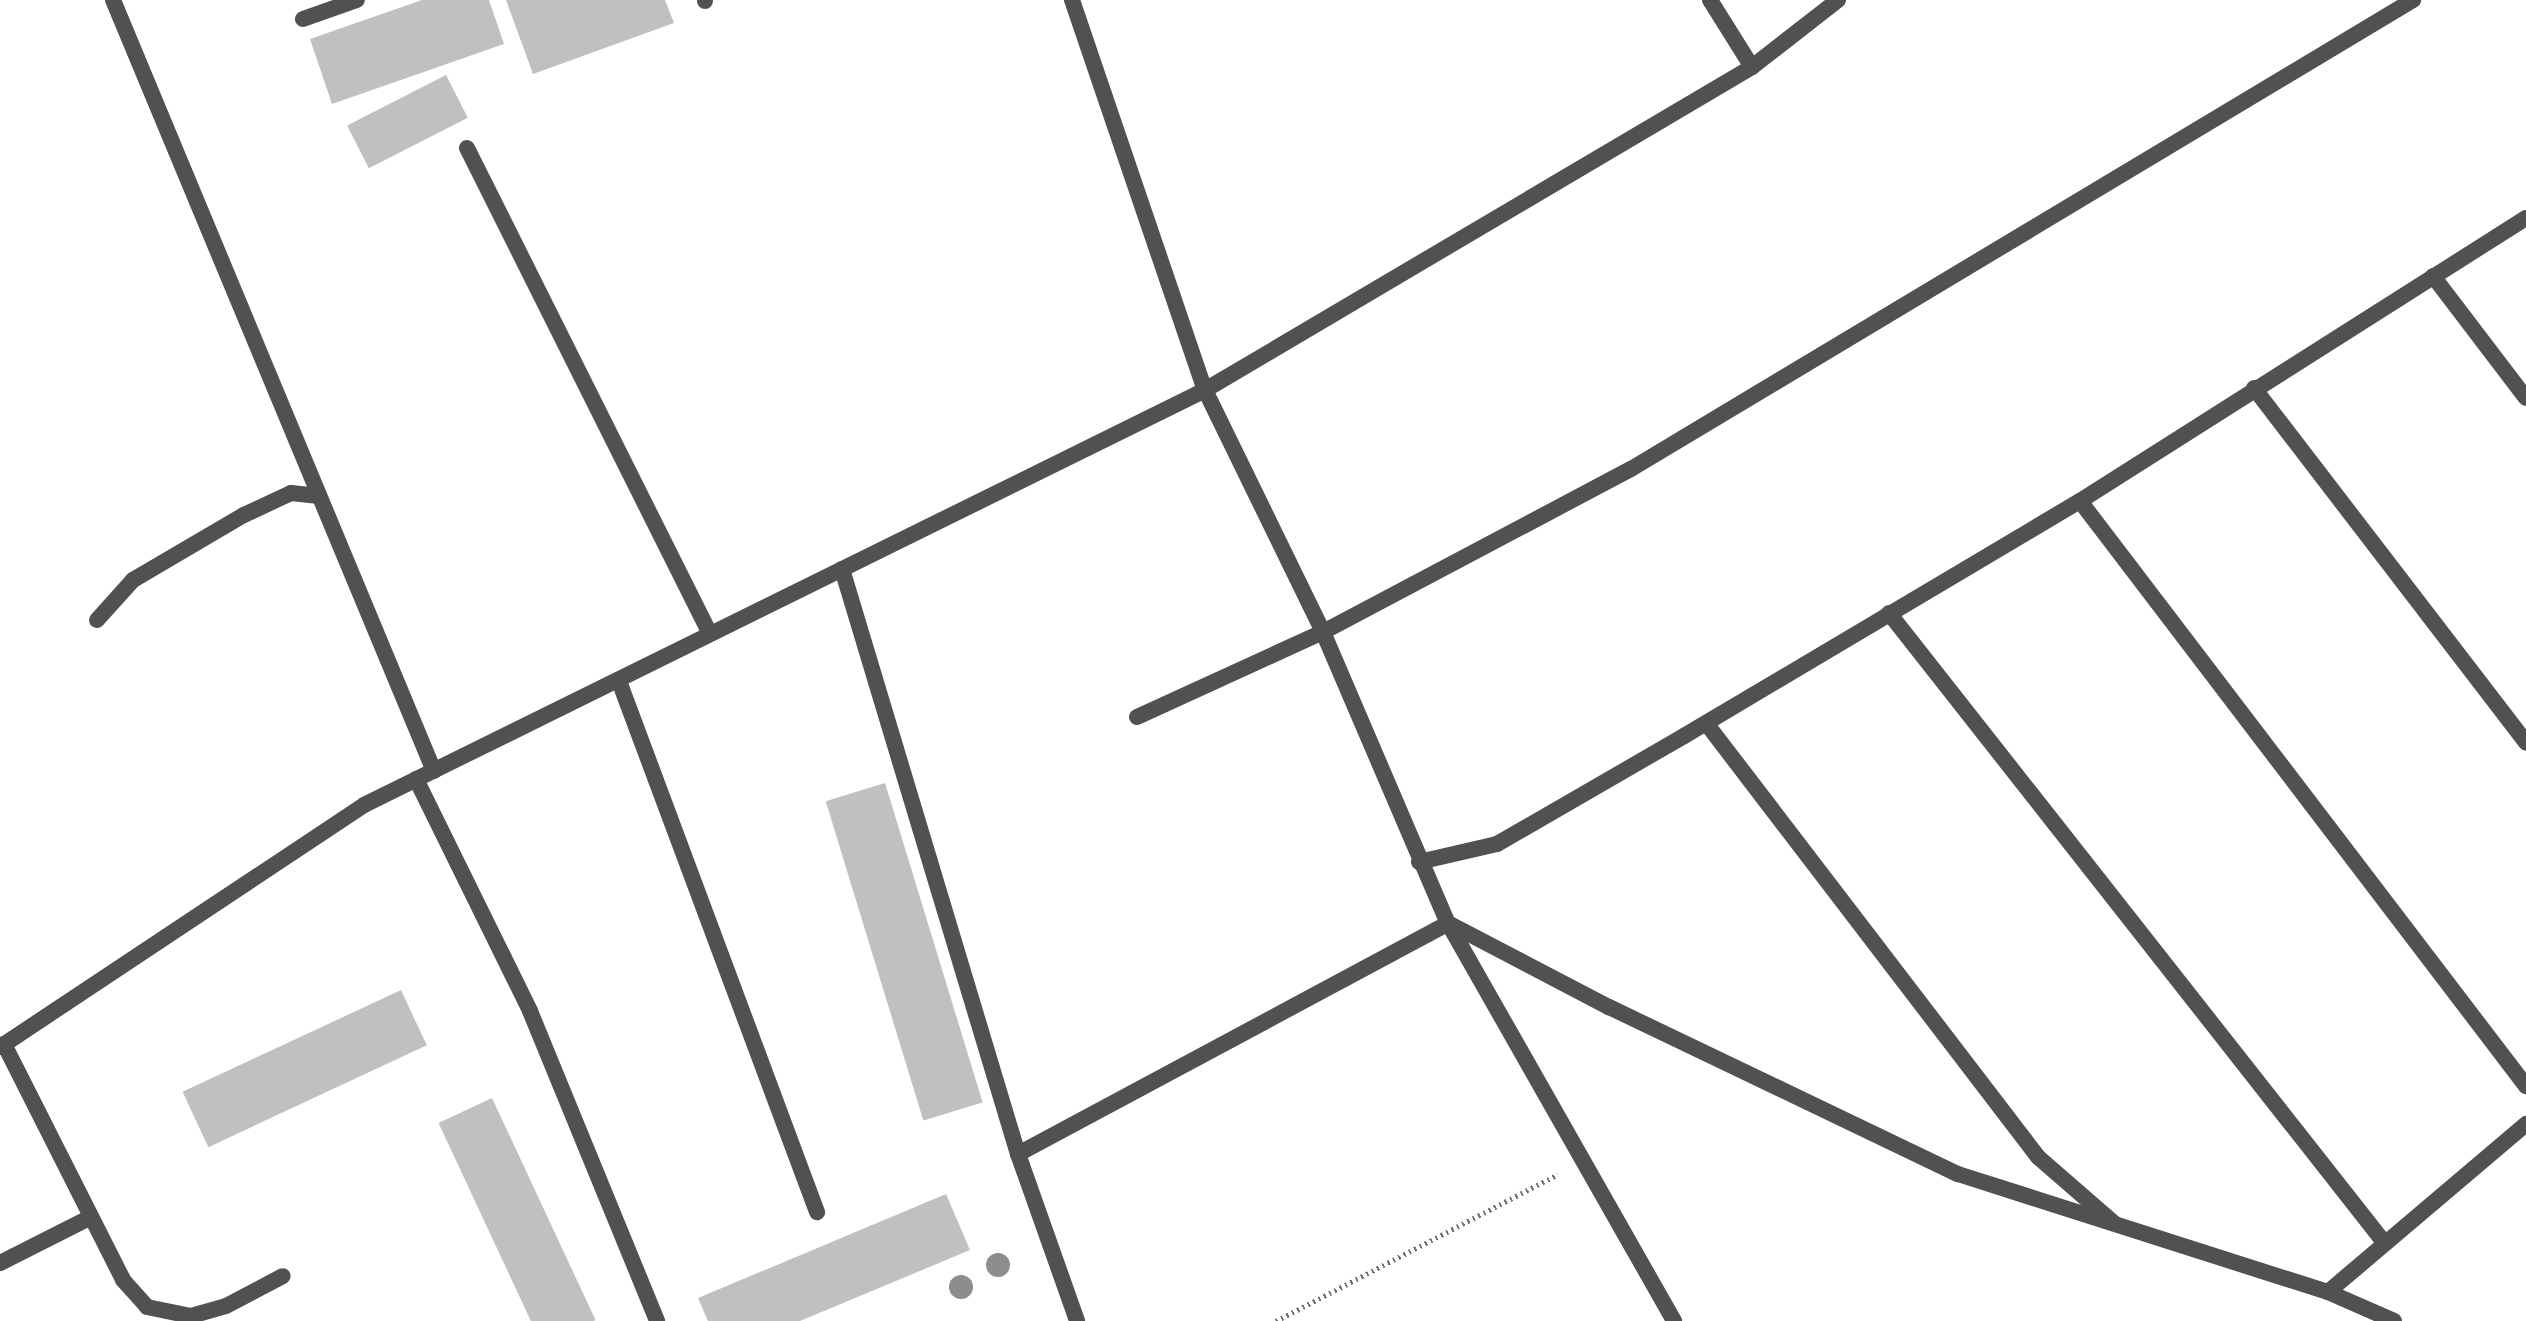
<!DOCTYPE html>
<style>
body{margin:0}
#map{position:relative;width:2526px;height:1321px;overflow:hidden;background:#fff;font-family:"Noto Sans",sans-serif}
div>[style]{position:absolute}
.building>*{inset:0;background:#c0c0c0;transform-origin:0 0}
.path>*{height:5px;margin-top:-2.5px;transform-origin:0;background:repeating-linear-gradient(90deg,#737373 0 2px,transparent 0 6px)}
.service>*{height:16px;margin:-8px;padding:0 8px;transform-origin:8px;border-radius:8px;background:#515151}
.minor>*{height:16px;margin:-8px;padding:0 8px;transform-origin:8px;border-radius:8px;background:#515151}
.tertiary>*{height:16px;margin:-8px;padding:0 8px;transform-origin:8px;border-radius:8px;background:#515151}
.trees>*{width:24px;height:24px;margin:-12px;border-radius:50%;background:#8d8d8d}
span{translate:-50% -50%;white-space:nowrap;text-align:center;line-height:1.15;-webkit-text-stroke:8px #fff;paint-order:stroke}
</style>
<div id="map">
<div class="building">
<i style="clip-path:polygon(422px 0,489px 0,504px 44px,332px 104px,310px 39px)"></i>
<i style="clip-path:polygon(506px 0,665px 0,674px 23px,533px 74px)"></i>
<i style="left:446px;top:75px;width:48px;height:111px;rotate:63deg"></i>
<i style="left:885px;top:783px;width:334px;height:62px;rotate:73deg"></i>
<i style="left:401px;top:990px;width:61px;height:241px;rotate:65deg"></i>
<i style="left:492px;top:1098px;width:245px;height:59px;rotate:65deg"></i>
<i style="clip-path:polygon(946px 1194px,970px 1250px,800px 1321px,708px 1321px,698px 1298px)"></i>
</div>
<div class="path">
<i style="left:1276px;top:1321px;width:318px;rotate:-27.5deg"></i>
</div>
<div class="service">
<i style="left:467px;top:148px;width:543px;rotate:63.43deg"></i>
<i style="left:619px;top:681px;width:567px;rotate:69.55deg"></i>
<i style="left:1137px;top:717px;width:205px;rotate:-24.6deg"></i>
</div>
<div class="minor">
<i style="left:113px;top:0;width:835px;rotate:67.4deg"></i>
<i style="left:705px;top:0;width:1px;rotate:90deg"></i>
<i style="left:1710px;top:0;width:79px;rotate:57.9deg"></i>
<i style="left:303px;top:19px;width:57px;rotate:-19.4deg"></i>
<i style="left:2433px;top:276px;width:153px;rotate:52.7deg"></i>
<i style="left:2254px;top:388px;width:447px;rotate:52.5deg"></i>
<i style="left:2080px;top:501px;width:736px;rotate:52.68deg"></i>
<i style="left:842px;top:569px;width:611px;rotate:73.26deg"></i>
<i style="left:1018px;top:1154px;width:177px;rotate:70.5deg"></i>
<i style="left:1889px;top:613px;width:799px;rotate:51.81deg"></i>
<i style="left:97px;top:620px;width:54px;rotate:-48deg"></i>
<i style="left:133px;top:580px;width:129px;rotate:-30.4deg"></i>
<i style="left:244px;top:515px;width:52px;rotate:-25.1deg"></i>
<i style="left:291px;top:493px;width:28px;rotate:6deg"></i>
<i style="left:1323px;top:632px;width:348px;rotate:-27.9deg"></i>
<i style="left:1631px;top:469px;width:912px;rotate:-30.95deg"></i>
<i style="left:1706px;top:723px;width:546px;rotate:52.58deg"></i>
<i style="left:2038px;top:1157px;width:101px;rotate:41deg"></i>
<i style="left:416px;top:779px;width:258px;rotate:63.8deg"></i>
<i style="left:530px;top:1011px;width:335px;rotate:67.7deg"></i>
<i style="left:1419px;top:862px;width:80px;rotate:-13deg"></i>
<i style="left:1497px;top:844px;width:216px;rotate:-30deg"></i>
<i style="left:1684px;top:736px;width:460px;rotate:-30.7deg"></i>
<i style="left:2080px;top:501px;width:528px;rotate:-32.4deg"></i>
<i style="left:4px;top:1044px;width:264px;rotate:63.2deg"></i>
<i style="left:123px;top:1280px;width:36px;rotate:48deg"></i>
<i style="left:147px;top:1307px;width:45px;rotate:11.6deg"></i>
<i style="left:191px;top:1316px;width:36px;rotate:-16deg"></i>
<i style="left:226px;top:1306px;width:64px;rotate:-27.8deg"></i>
<i style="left:1018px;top:1154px;width:488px;rotate:-28.2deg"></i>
<i style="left:1448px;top:923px;width:458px;rotate:60.4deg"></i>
<i style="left:0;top:1263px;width:102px;rotate:-26.8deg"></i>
<i style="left:2328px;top:1292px;width:260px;rotate:-40.3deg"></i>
</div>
<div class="tertiary">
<i style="left:1072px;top:0;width:412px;rotate:71.2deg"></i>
<i style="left:1205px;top:390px;width:269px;rotate:64deg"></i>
<i style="left:1323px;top:632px;width:317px;rotate:66.8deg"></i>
<i style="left:1448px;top:923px;width:182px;rotate:27.6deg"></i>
<i style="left:1609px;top:1007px;width:387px;rotate:25.6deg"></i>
<i style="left:1958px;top:1174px;width:388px;rotate:17.7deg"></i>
<i style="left:2328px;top:1292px;width:72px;rotate:23.7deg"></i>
<i style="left:0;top:1047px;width:437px;rotate:-33.6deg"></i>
<i style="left:364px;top:805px;width:938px;rotate:-26.26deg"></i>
<i style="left:1205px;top:390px;width:635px;rotate:-30.56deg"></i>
<i style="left:1752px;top:67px;width:109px;rotate:-37.9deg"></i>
</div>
<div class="trees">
<i style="left:998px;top:1265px"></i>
<i style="left:961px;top:1287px"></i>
</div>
</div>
